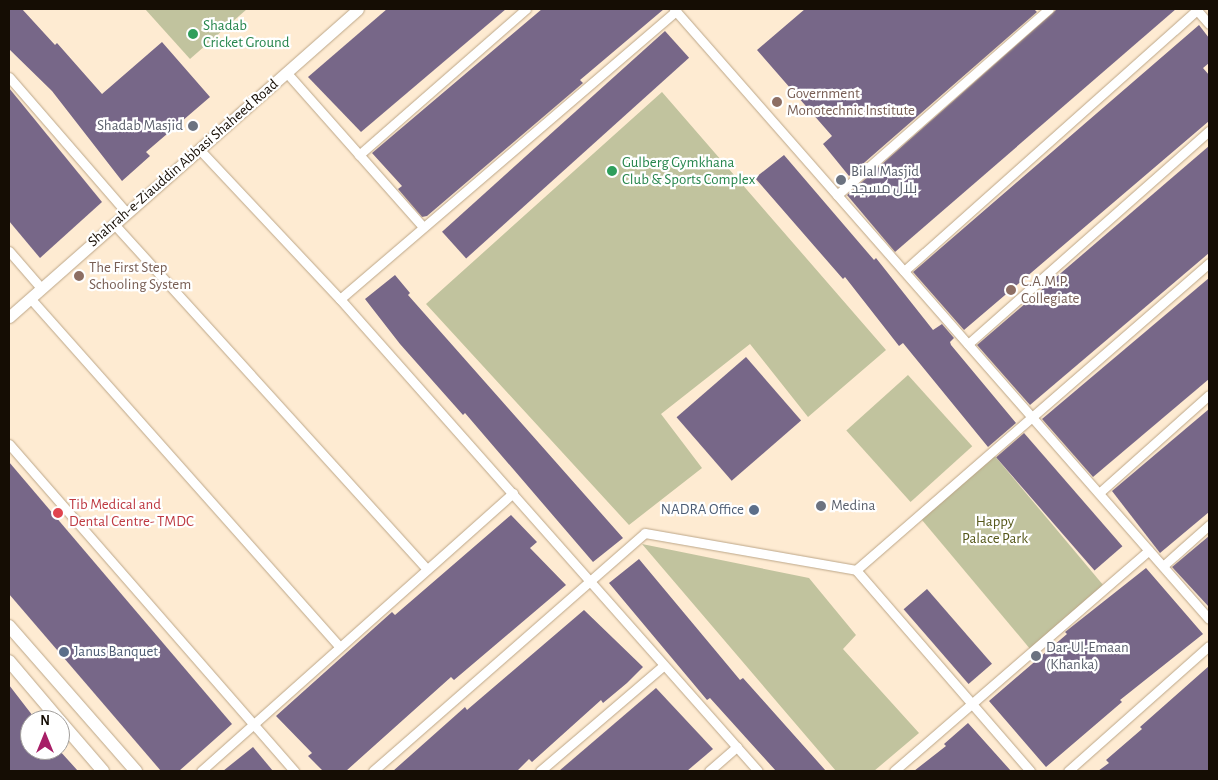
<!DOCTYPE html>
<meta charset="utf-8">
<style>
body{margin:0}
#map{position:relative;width:1218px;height:780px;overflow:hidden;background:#feebd2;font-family:"Alegreya Sans",Cairo,sans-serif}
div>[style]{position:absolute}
.green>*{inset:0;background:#c1c39e;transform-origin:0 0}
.building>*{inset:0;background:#776788;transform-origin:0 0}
.roads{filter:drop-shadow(0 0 1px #bca688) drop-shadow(0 0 1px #bca688)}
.minor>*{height:9px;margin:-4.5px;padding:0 4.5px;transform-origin:4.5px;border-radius:4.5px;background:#fff}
.tertiary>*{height:11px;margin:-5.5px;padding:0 5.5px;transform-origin:5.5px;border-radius:5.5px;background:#fff}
.secondary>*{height:12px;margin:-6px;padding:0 6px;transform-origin:6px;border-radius:6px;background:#fff}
.dots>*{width:14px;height:14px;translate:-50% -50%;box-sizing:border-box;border:2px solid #fff;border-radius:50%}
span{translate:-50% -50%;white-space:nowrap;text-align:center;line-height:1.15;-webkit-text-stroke:4.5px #fff;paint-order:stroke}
.leisure-label{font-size:15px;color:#27864d}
.left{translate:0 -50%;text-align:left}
.education-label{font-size:15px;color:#785e54}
.worship-label{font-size:15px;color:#5b616d}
.right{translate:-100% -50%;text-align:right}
.street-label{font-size:15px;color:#150d04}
.health-label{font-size:15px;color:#be3a42}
.service-label{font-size:15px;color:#4e5e75}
.park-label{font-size:15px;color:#56581a}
.frame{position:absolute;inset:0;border:10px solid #150d04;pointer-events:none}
.north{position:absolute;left:20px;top:710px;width:50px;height:50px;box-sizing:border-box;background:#fff;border:1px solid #a19e9b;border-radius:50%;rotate:0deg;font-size:14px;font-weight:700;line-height:20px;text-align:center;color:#150d04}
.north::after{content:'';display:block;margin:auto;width:18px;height:22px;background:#a71f67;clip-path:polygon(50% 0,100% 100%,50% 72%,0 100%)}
</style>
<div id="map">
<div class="green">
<i style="clip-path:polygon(145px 9px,247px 9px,190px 59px)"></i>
<i style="clip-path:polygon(662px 92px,886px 350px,808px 417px,750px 344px,661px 414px,702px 468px,629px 525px,426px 304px)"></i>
<i style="left:908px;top:375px;width:96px;height:83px;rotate:48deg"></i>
<i style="left:994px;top:455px;width:173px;height:97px;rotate:50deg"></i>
<i style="clip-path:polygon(642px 544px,809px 578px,856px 635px,843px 649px,919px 733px,874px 771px,836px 771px)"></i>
</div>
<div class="building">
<i style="clip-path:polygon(9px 9px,22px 9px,55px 45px,57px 43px,102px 94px,162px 42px,210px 97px,146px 152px,150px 156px,122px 181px,52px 91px,9px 49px)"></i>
<i style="clip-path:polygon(387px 9px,506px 9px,361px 132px,308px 77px)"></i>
<i style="clip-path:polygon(542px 9px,664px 9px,580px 80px,583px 83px,427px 216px,422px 217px,398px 189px,402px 186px,372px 153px)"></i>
<i style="clip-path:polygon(805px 9px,1034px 9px,1037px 12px,849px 176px,823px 144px,832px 136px,757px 50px)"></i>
<i style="clip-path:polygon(1057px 9px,1176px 9px,895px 252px,847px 195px)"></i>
<i style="clip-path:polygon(1199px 25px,1209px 38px,1209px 63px,1203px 68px,1209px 75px,1209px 121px,964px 330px,913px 272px)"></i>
<i style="left:665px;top:31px;width:36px;height:300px;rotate:48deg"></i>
<i style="clip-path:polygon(9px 88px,102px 202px,40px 258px,9px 221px)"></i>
<i style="clip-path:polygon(1209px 146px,1209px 253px,1030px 405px,977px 345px)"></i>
<i style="clip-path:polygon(784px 155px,874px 260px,876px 258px,933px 330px,942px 324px,954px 338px,950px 342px,951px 345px,1016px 423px,988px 447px,903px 343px,899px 346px,845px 277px,843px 279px,755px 178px)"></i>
<i style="clip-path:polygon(395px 275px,410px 293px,408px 295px,623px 538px,593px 562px,465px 413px,463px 415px,400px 344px,365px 299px)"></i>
<i style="clip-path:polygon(1209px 278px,1209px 379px,1093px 477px,1042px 419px)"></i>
<i style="left:746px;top:357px;width:84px;height:92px;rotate:49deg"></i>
<i style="clip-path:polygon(1209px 409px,1209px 512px,1160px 553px,1112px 491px)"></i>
<i style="left:1024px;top:433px;width:150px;height:37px;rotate:49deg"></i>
<i style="clip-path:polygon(9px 462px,232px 724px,179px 771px,161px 771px,9px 594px)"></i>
<i style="clip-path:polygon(511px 515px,537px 542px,530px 548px,566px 585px,454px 680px,451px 677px,346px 771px,323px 771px,308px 756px,312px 753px,276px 716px,392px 612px,395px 615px)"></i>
<i style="clip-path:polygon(1209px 536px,1209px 607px,1172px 567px)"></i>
<i style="clip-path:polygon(639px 559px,740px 680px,743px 678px,826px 771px,776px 771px,710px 698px,707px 700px,609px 583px)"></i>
<i style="clip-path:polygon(1146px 568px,1203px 634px,1120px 700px,1122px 702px,1046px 767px,989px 701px,1067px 634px,1065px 632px)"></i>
<i style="left:927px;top:589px;width:99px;height:31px;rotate:49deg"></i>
<i style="clip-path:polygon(584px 610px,643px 667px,627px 683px,603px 703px,601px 700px,532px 762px,529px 759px,517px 771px,393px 771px,465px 707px,467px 710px)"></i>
<i style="clip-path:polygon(1209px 666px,1209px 771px,1098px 771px,1109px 763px,1106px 760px,1142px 729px,1140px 727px)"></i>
<i style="clip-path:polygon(9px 685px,36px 720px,30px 720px,30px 750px,59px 750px,78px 771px,9px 771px)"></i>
<i style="clip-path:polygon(656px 688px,713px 749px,687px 771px,559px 771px)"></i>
<i style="clip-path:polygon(968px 723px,1011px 771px,914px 771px,946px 746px,944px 744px)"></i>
<i style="clip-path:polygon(253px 747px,273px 771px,223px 771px)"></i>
</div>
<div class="roads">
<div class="minor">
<i style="left:674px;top:9px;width:811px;rotate:48.75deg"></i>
<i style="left:1196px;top:9px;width:20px;rotate:49deg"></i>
<i style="left:286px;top:72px;width:207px;rotate:48.5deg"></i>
<i style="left:9px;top:77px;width:180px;rotate:49.1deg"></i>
<i style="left:199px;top:149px;width:206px;rotate:46.8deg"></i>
<i style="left:340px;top:299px;width:630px;rotate:48.47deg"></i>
<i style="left:359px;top:155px;width:222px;rotate:-41.2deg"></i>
<i style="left:837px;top:195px;width:282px;rotate:-41.3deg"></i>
<i style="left:114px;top:224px;width:466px;rotate:47.8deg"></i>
<i style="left:9px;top:251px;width:49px;rotate:49.1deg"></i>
<i style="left:904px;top:271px;width:392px;rotate:-41.7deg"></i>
<i style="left:30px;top:298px;width:465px;rotate:48.4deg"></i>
<i style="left:340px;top:299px;width:443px;rotate:-40.6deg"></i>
<i style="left:968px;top:344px;width:322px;rotate:-41.5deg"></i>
<i style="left:9px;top:444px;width:434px;rotate:48.9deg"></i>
<i style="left:1099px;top:493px;width:147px;rotate:-41.7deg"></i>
<i style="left:1163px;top:566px;width:62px;rotate:-41.7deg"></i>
<i style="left:856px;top:570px;width:468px;rotate:-41deg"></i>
<i style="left:201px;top:771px;width:418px;rotate:-41.7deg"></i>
<i style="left:373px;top:771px;width:361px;rotate:-41.2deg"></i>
<i style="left:645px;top:533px;width:214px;rotate:9.9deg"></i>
<i style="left:856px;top:570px;width:266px;rotate:49.1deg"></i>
<i style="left:540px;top:771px;width:162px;rotate:-40.5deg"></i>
<i style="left:709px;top:771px;width:37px;rotate:-41deg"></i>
<i style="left:894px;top:771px;width:337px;rotate:-40.9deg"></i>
<i style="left:1068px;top:771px;width:188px;rotate:-41.6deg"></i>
</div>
<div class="tertiary">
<i style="left:9px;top:317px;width:465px;rotate:-41.4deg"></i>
</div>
<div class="secondary">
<i style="left:9px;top:626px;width:193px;rotate:48.8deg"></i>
<i style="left:9px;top:661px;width:77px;rotate:49.7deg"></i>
<i style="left:60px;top:721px;width:66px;rotate:49.3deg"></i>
</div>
</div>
<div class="dots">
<i style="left:193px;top:34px;background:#2e9e5b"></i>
<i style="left:777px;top:102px;background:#8d6e63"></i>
<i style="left:193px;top:126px;background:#6b7280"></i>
<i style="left:612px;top:171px;background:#2e9e5b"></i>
<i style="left:841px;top:180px;background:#6b7280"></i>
<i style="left:79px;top:276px;background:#8d6e63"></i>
<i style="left:1011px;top:290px;background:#8d6e63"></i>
<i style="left:821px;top:506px;background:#6b7280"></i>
<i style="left:754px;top:510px;background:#5c6f8a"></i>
<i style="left:58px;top:513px;background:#e0444e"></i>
<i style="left:64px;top:652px;background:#5c6f8a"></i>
<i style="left:1036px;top:656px;background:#6b7280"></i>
</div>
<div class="leisure-label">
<span class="left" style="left:203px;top:34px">Shadab<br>Cricket Ground</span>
<span class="left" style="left:622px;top:171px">Gulberg Gymkhana<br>Club &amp; Sports Complex</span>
</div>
<div class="education-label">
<span class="left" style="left:787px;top:102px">Government<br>Monotechnic Institute</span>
<span class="left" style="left:89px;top:276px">The First Step<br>Schooling System</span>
<span class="left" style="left:1021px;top:290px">C.A.M.P.<br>Collegiate</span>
</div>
<div class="worship-label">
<span class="right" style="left:183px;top:126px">Shadab Masjid</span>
<span class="left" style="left:851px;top:180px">Bilal Masjid<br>بلال مسجد</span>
<span class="left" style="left:831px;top:506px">Medina</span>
<span class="left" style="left:1046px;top:656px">Dar-Ul-Emaan<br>(Khanka)</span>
</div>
<div class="street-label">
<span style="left:183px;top:163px;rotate:-41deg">Shahrah-e-Ziauddin Abbasi Shaheed Road</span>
</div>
<div class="health-label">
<span class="left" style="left:69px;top:513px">Tib Medical and<br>Dental Centre- TMDC</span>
</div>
<div class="service-label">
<span class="right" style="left:744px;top:510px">NADRA Office</span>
<span class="left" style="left:74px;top:652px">Janus Banquet</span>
</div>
<div class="park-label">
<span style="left:995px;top:530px">Happy<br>Palace Park</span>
</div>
<div class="frame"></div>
<div class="north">N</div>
</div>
